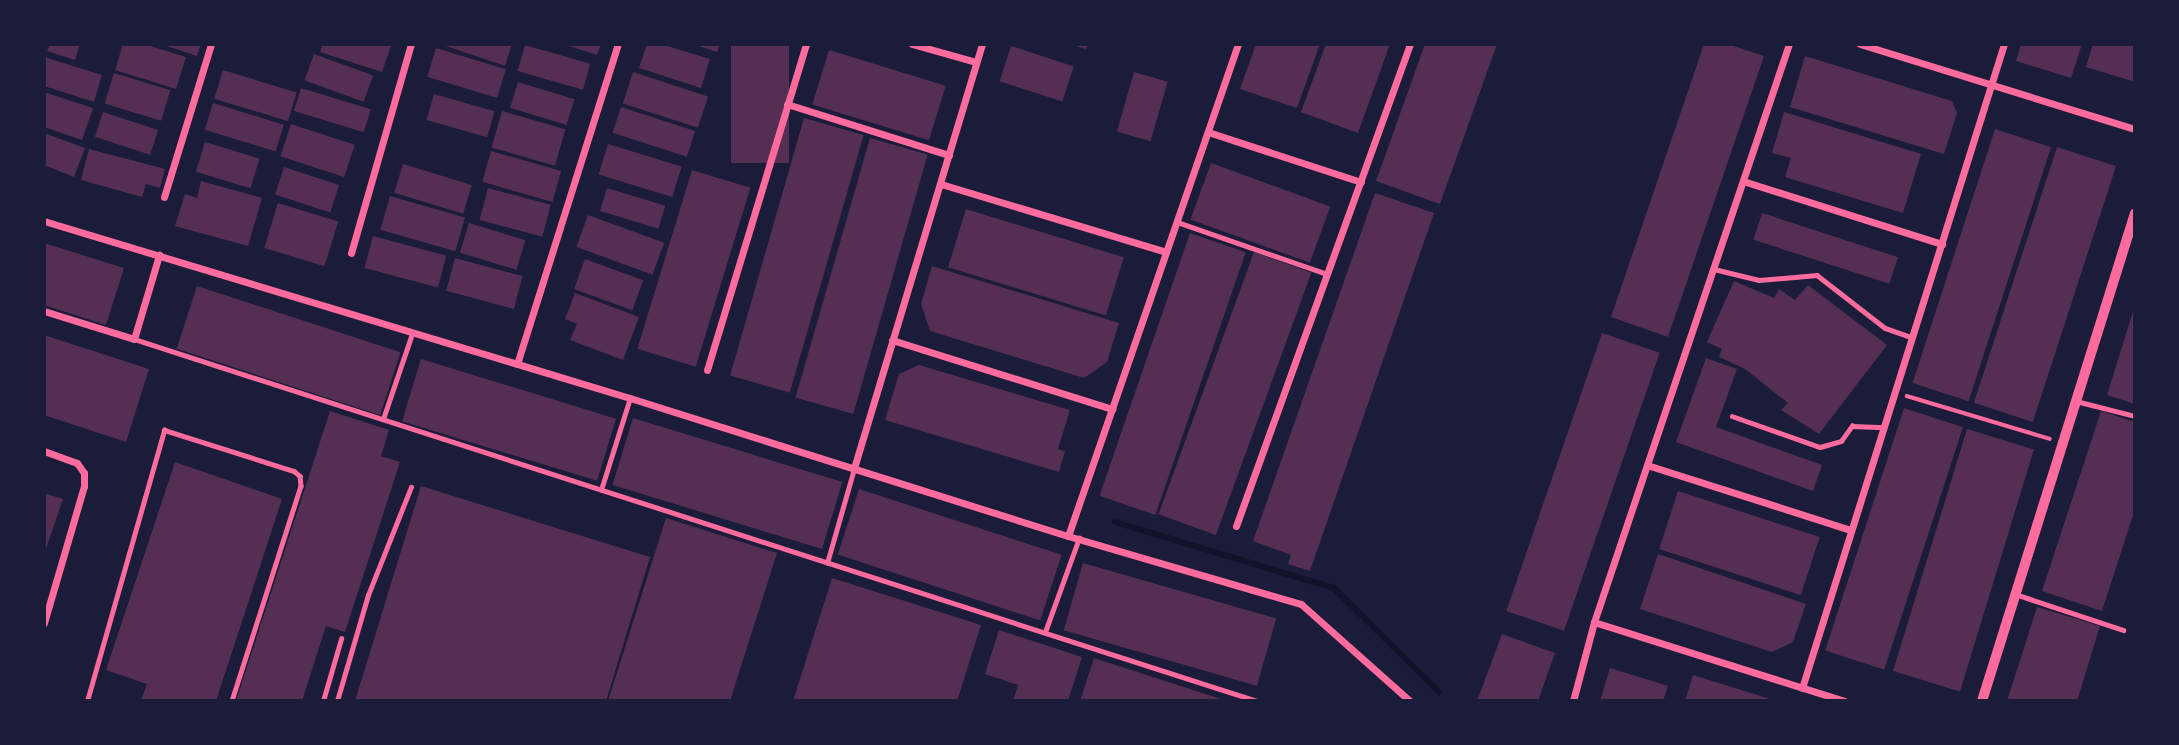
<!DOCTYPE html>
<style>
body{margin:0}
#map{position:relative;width:2179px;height:745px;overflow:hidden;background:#1b1b3a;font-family:Rubik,sans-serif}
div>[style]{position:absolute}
.stream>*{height:6px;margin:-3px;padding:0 3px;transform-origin:3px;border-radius:3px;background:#12122b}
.building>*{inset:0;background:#542f53;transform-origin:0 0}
.path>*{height:3.5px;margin:-1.75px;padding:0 1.75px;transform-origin:1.75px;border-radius:1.75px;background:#ff6b9d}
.service>*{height:4.5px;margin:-2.25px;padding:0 2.25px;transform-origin:2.25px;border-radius:2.25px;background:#ff6b9d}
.minor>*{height:7px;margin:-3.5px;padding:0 3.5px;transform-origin:3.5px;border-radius:3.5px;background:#ff6b9d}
.tertiary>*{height:10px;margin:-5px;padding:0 5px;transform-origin:5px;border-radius:5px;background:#ff6b9d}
span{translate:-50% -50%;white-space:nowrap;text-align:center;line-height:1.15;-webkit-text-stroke:7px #1b1b3a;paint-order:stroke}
.frame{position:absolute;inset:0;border:46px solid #1b1b3a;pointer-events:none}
</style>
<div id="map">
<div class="stream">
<i style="left:1115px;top:522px;width:229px;rotate:16.8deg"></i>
<i style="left:1334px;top:588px;width:148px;rotate:44.7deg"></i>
</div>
<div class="building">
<i style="clip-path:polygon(50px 44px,80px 44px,75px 60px,47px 51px)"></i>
<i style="clip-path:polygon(123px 44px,144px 44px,186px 57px,176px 89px,115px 70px)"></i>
<i style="clip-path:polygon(161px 44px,201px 44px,197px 56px)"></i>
<i style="clip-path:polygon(323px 44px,383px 44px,391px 46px,382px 72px,320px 52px)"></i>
<i style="clip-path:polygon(440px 44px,512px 44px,505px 66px)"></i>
<i style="clip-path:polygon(563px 44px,601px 44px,597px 55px)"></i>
<i style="clip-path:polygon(647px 44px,660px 44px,710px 59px,701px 88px,639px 68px)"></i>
<i style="clip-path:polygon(692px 44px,720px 44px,717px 52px)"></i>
<i style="left:731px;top:44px;width:58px;height:119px"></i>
<i style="clip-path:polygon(1070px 44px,1088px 44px,1086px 49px)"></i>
<i style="clip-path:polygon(1256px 44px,1320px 44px,1297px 108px,1240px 89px)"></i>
<i style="clip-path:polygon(1326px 44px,1390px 44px,1358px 133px,1301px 112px)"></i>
<i style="clip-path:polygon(1425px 44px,1497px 44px,1440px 204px,1376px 181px)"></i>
<i style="clip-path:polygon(1704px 44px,1727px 44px,1764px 56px,1668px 337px,1611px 317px)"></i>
<i style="clip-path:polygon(2021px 44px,2082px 44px,2071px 78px,2016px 61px)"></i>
<i style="clip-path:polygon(2093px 44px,2135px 44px,2135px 82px,2086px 67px)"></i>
<i style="left:525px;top:45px;width:68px;height:27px;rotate:16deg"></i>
<i style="left:1011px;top:46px;width:66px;height:37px;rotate:18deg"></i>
<i style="left:436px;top:48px;width:73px;height:30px;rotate:17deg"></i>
<i style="left:829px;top:50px;width:122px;height:57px;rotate:17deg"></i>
<i style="left:314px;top:54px;width:63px;height:28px;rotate:20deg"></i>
<i style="clip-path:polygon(1805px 56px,1952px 101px,1957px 113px,1944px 154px,1790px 107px)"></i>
<i style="clip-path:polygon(44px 57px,102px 75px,94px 102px,44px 86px)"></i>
<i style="left:223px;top:70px;width:77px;height:30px;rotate:17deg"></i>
<i style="left:633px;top:72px;width:79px;height:33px;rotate:18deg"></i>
<i style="left:1134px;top:72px;width:35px;height:62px;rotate:16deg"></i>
<i style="left:114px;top:73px;width:59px;height:32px;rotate:17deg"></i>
<i style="left:518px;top:82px;width:59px;height:27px;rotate:17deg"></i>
<i style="left:301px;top:88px;width:73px;height:24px;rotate:17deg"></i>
<i style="clip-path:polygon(44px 92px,93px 108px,82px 140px,44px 127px)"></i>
<i style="left:434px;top:94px;width:63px;height:27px;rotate:16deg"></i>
<i style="left:213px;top:103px;width:74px;height:28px;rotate:17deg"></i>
<i style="left:621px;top:107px;width:78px;height:27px;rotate:18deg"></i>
<i style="left:502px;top:111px;width:66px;height:38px;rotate:16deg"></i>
<i style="left:103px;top:112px;width:58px;height:26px;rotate:18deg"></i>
<i style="clip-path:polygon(1784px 112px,1921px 154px,1903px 213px,1785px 177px,1791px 158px,1772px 153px)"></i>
<i style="left:804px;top:118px;width:62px;height:268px;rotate:16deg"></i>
<i style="left:291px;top:124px;width:67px;height:34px;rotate:18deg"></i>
<i style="left:1995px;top:129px;width:59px;height:267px;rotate:18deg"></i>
<i style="clip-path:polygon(44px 133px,85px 148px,74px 177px,44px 165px)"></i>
<i style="left:870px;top:138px;width:60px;height:270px;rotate:16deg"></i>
<i style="left:205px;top:142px;width:57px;height:31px;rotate:17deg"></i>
<i style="left:608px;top:144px;width:77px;height:32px;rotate:17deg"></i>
<i style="left:2057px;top:147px;width:62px;height:269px;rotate:18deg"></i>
<i style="clip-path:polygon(89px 149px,165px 169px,160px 188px,146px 184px,142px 197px,81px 180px)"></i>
<i style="left:491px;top:151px;width:73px;height:32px;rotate:16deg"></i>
<i style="left:1211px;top:163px;width:127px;height:60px;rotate:20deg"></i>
<i style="left:403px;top:164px;width:72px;height:30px;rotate:17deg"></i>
<i style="left:284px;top:167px;width:58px;height:29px;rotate:18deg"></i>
<i style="left:692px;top:170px;width:61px;height:187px;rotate:17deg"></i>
<i style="clip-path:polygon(201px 181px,262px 198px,248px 246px,175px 226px,185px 194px,197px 198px)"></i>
<i style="left:488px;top:188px;width:65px;height:33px;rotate:15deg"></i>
<i style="left:607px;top:188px;width:61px;height:24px;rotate:17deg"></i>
<i style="clip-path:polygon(1375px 193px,1434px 213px,1310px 571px,1288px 564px,1291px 555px,1253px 541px)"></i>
<i style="left:390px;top:196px;width:78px;height:35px;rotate:16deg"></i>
<i style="left:278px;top:203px;width:63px;height:47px;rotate:17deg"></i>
<i style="left:966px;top:209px;width:165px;height:61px;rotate:17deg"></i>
<i style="left:1762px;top:213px;width:143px;height:28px;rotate:18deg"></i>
<i style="left:588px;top:215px;width:81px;height:34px;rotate:20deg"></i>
<i style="left:469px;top:223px;width:59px;height:31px;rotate:17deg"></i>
<i style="left:1190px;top:233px;width:59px;height:278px;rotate:19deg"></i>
<i style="left:373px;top:236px;width:76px;height:33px;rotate:15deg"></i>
<i style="clip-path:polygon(44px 243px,124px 268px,106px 325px,44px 305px)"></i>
<i style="left:1254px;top:252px;width:61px;height:279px;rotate:20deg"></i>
<i style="left:455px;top:258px;width:70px;height:34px;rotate:15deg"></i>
<i style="left:585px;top:259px;width:62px;height:32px;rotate:20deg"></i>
<i style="clip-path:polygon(932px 266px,1119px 323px,1107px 362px,1084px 378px,930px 331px,921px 304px)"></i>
<i style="clip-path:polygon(1734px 281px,1774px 298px,1779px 289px,1795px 300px,1808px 285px,1887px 345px,1819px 434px,1781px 410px,1788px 403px,1745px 369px,1719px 357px,1722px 349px,1707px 342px)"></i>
<i style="left:197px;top:286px;width:214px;height:66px;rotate:18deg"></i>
<i style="clip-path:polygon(575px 293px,639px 317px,623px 360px,570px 340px,577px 324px,565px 319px)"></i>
<i style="clip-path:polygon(2135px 305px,2135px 404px,2107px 395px)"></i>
<i style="left:1602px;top:333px;width:61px;height:294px;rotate:19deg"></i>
<i style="clip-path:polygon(44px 335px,149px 369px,126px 442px,44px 415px)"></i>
<i style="clip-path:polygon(1706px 358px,1737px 369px,1716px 427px,1822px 465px,1813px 491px,1676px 442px)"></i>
<i style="left:421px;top:359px;width:204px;height:65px;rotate:17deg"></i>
<i style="clip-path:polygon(919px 365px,1070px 410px,1058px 449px,1065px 451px,1059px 472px,885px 420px,899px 374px)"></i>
<i style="left:1904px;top:408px;width:62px;height:255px;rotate:18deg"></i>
<i style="clip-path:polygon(330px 411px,389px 430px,381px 456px,400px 462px,345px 632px,326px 626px,302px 701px,236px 701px)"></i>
<i style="clip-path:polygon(2101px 411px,2135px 422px,2135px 509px,2102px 611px,2042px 591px)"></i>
<i style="left:633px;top:418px;width:219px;height:70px;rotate:17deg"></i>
<i style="left:1967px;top:429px;width:70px;height:253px;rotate:17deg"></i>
<i style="clip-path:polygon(175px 462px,282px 499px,216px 701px,141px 701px,147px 684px,106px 670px)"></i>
<i style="clip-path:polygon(421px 486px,650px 557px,606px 701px,355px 701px)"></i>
<i style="left:859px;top:489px;width:213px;height:69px;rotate:18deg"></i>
<i style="left:1678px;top:491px;width:149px;height:61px;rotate:18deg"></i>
<i style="clip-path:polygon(44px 493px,63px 499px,44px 555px)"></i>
<i style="clip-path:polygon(666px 518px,777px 553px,730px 701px,608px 701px)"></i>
<i style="clip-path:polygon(1658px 554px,1806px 604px,1793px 642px,1772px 652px,1640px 609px)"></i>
<i style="left:1083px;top:563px;width:201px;height:70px;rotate:16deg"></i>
<i style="clip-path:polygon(832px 578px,981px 625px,957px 701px,793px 701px)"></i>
<i style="clip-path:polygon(2037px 607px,2100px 626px,2077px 701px,2007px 701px)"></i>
<i style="clip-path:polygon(999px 630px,1082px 657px,1068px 701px,1013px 701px,1018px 685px,985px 674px)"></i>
<i style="clip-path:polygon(1502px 634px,1555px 653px,1538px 701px,1477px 701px)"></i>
<i style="clip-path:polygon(1094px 658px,1227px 701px,1080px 701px)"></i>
<i style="clip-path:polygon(1610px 668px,1668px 686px,1663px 701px,1600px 701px)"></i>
<i style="clip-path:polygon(1693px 675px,1770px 699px,1776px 701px,1685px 701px)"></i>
</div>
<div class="path">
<i style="left:1907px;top:396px;width:149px;rotate:16.7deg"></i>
</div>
<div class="service">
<i style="left:1177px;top:222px;width:159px;rotate:19.1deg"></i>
<i style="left:1714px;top:269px;width:46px;rotate:13.7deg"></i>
<i style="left:1759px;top:280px;width:58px;rotate:-4.9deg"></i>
<i style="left:1817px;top:275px;width:86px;rotate:37.9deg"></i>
<i style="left:1885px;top:328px;width:28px;rotate:19deg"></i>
<i style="left:134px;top:339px;width:1180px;rotate:17.87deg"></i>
<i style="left:2076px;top:401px;width:61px;rotate:14.3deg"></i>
<i style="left:1732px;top:416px;width:93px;rotate:19.4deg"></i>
<i style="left:1820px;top:447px;width:22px;rotate:-16deg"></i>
<i style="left:1841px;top:441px;width:19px;rotate:-54deg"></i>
<i style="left:1852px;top:426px;width:32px;rotate:2deg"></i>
<i style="left:383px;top:419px;width:90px;rotate:-71.2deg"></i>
<i style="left:601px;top:490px;width:96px;rotate:-72.5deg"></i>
<i style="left:827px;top:563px;width:98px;rotate:-74deg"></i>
<i style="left:2018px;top:595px;width:111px;rotate:18.4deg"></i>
<i style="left:1045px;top:632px;width:100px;rotate:-70.1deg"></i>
<i style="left:87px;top:701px;width:282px;rotate:-74.1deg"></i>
<i style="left:164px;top:430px;width:136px;rotate:17.5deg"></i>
<i style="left:294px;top:471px;width:8px;rotate:40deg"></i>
<i style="left:300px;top:476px;width:10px;rotate:84deg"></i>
<i style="left:301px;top:486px;width:226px;rotate:107.8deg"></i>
<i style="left:323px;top:701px;width:65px;rotate:-73.8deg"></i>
<i style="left:337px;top:701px;width:110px;rotate:-73.7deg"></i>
<i style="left:368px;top:595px;width:116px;rotate:-68.3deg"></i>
</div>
<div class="minor">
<i style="left:912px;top:44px;width:66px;rotate:15.7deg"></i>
<i style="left:1860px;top:44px;width:288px;rotate:17.2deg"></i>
<i style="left:787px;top:104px;width:170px;rotate:17.5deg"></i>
<i style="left:1208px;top:132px;width:161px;rotate:18.1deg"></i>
<i style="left:1743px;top:181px;width:209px;rotate:17.6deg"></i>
<i style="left:941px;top:184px;width:235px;rotate:16.8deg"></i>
<i style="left:164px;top:197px;width:160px;rotate:-72.9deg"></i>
<i style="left:44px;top:221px;width:612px;rotate:16.81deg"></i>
<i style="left:630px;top:398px;width:459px;rotate:17.5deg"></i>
<i style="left:1068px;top:536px;width:243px;rotate:16.3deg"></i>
<i style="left:1301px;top:604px;width:146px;rotate:41.7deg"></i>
<i style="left:351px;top:253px;width:217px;rotate:-74deg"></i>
<i style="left:44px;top:311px;width:94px;rotate:17.3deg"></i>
<i style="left:134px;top:339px;width:88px;rotate:-73.4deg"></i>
<i style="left:892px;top:340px;width:231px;rotate:17.4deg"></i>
<i style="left:517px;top:364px;width:336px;rotate:-72.5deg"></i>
<i style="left:707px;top:370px;width:341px;rotate:-73.1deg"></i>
<i style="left:44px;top:451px;width:35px;rotate:20deg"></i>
<i style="left:77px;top:463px;width:12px;rotate:55deg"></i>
<i style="left:84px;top:473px;width:13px;rotate:90deg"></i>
<i style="left:84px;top:486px;width:143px;rotate:106.3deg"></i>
<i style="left:1647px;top:465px;width:214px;rotate:17.7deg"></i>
<i style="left:854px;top:468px;width:443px;rotate:-73.2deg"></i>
<i style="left:1236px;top:526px;width:512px;rotate:-70.15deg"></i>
<i style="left:1068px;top:536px;width:521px;rotate:-70.94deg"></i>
<i style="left:1594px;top:622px;width:263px;rotate:17.5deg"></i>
<i style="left:1802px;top:688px;width:675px;rotate:-72.59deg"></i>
<i style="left:1573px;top:701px;width:82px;rotate:-75.1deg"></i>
<i style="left:1594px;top:622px;width:610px;rotate:-71.36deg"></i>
</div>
<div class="tertiary">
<i style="left:1982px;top:701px;width:511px;rotate:-72.59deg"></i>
</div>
<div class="frame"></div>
</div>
